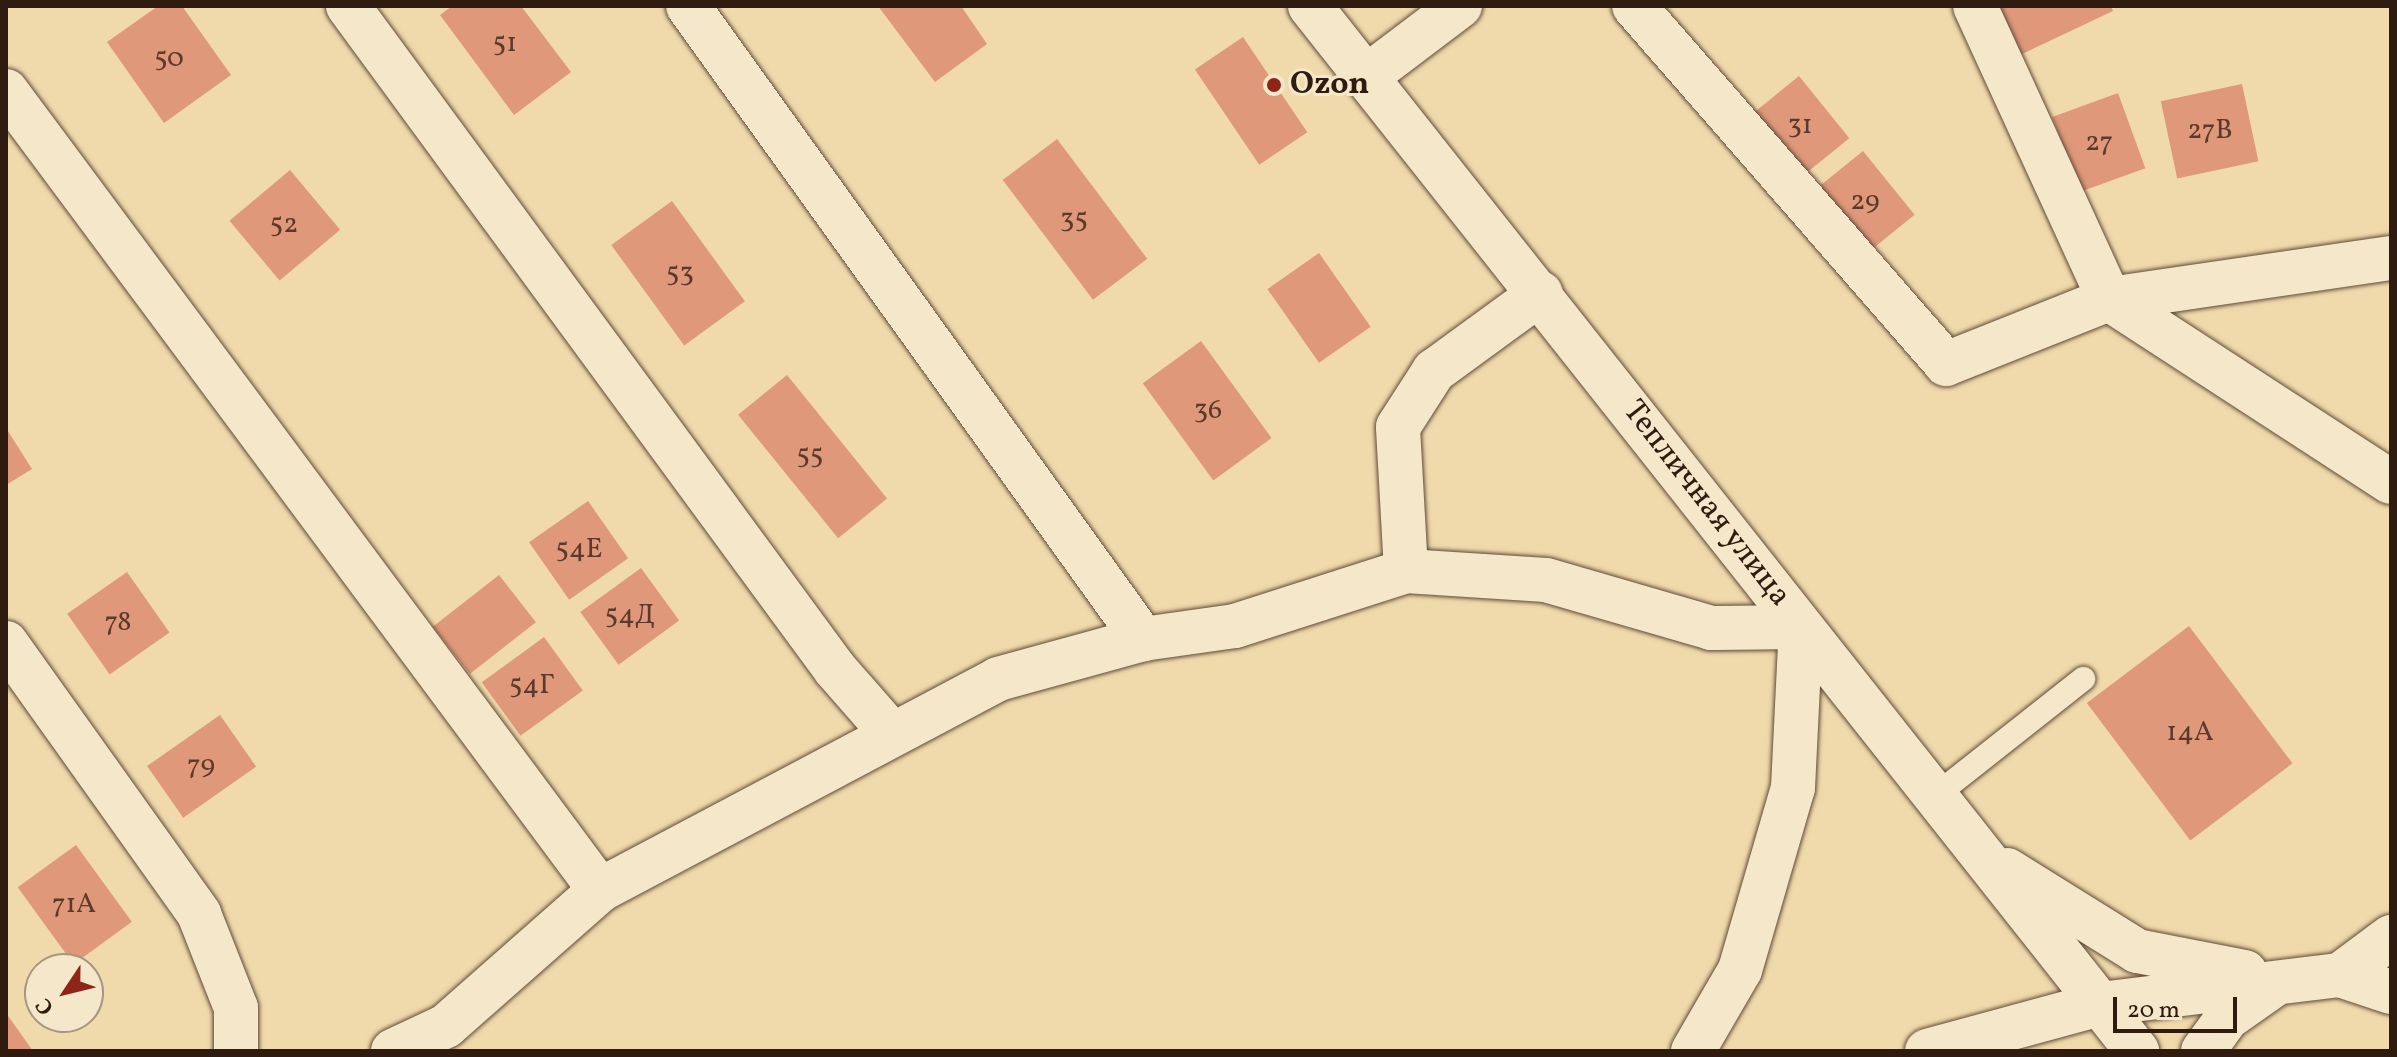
<!DOCTYPE html>
<meta charset="utf-8">
<style>
body{margin:0}
#map{position:relative;width:2397px;height:1057px;overflow:hidden;background:#f0daac;font-family:Vollkorn,serif}
div>[style]{position:absolute}
.building>*{inset:0;background:#df987a;transform-origin:0 0}
.roads{filter:drop-shadow(0 0 2px #604b38) drop-shadow(0 0 2px #604b38)}
.service>*{height:24px;margin:-12px;padding:0 12px;transform-origin:12px;border-radius:12px;background:#f5e7c9}
.minor>*{height:44px;margin:-22px;padding:0 22px;transform-origin:22px;border-radius:22px;background:#f5e7c9}
.secondary>*{height:44px;margin:-22px;padding:0 22px;transform-origin:22px;border-radius:22px;background:#f5e7c9}
.dots>*{width:22px;height:22px;translate:-50% -50%;box-sizing:border-box;border:4px solid #f5e7c9;border-radius:50%}
span{translate:-50% -50%;white-space:nowrap;text-align:center;line-height:1.15;-webkit-text-stroke:6px #f5e7c9;paint-order:stroke}
.number-label{font-size:28px;color:#5c3a2b}
.number-label span{-webkit-text-stroke-width:0}
.poi-label{font-size:32px;color:#301b11;font-weight:700}
.left{translate:0 -50%;text-align:left}
.street-label{font-size:32px;color:#301b11}
.frame{position:absolute;inset:0;border:8px solid #301b11;pointer-events:none}
.north{position:absolute;left:24px;top:953px;width:80px;height:80px;box-sizing:border-box;background:#f5e7c9;border:2px solid #a6957f;border-radius:50%;rotate:235deg;font-size:22px;font-weight:700;line-height:32px;text-align:center;color:#301b11}
.north::after{content:'';display:block;margin:auto;width:28px;height:36px;background:#8f2418;clip-path:polygon(50% 0,100% 100%,50% 72%,0 100%)}
.scale{position:absolute;left:2113px;top:997px;width:124px;height:36px;box-sizing:border-box;border:4px solid #301b11;border-top:0;padding-left:10px;font-size:24px;line-height:28px;white-space:nowrap;color:#301b11;-webkit-text-stroke:6px #f5e7c9;paint-order:stroke}
</style>
<div id="map">
<div class="building">
<i style="clip-path:polygon(158px 6px,182px 6px,231px 75px,164px 123px,107px 42px)"></i>
<i style="clip-path:polygon(452px 6px,521px 6px,571px 72px,514px 115px,440px 15px)"></i>
<i style="clip-path:polygon(878px 6px,961px 6px,987px 44px,935px 82px)"></i>
<i style="clip-path:polygon(1997px 6px,2111px 6px,2113px 11px,2020px 55px)"></i>
<i style="left:1243px;top:37px;width:115px;height:58px;rotate:56deg"></i>
<i style="left:1799px;top:76px;width:80px;height:61px;rotate:51deg"></i>
<i style="left:2242px;top:84px;width:79px;height:83px;rotate:78deg"></i>
<i style="left:2118px;top:93px;width:80px;height:70px;rotate:70deg"></i>
<i style="left:1057px;top:139px;width:150px;height:68px;rotate:53deg"></i>
<i style="left:1863px;top:151px;width:82px;height:60px;rotate:51deg"></i>
<i style="left:290px;top:170px;width:78px;height:79px;rotate:50deg"></i>
<i style="left:672px;top:201px;width:124px;height:75px;rotate:54deg"></i>
<i style="left:1319px;top:253px;width:90px;height:63px;rotate:55deg"></i>
<i style="left:1201px;top:341px;width:120px;height:72px;rotate:54deg"></i>
<i style="left:787px;top:375px;width:159px;height:63px;rotate:51deg"></i>
<i style="clip-path:polygon(6px 428px,32px 469px,6px 485px)"></i>
<i style="left:588px;top:501px;width:70px;height:72px;rotate:55deg"></i>
<i style="left:641px;top:568px;width:65px;height:75px;rotate:54deg"></i>
<i style="left:127px;top:572px;width:74px;height:73px;rotate:55deg"></i>
<i style="left:499px;top:575px;width:60px;height:84px;rotate:52deg"></i>
<i style="left:2189px;top:626px;width:172px;height:128px;rotate:53deg"></i>
<i style="left:544px;top:637px;width:66px;height:77px;rotate:54deg"></i>
<i style="left:220px;top:715px;width:63px;height:89px;rotate:55deg"></i>
<i style="left:76px;top:845px;width:95px;height:72px;rotate:54deg"></i>
<i style="clip-path:polygon(6px 1013px,33px 1051px,6px 1051px)"></i>
</div>
<div class="roads">
<div class="service">
<i style="left:1935px;top:796px;width:189px;rotate:-38.3deg"></i>
</div>
<div class="minor">
<i style="left:348px;top:6px;width:823px;rotate:53.7deg"></i>
<i style="left:835px;top:669px;width:86px;rotate:48.8deg"></i>
<i style="left:688px;top:6px;width:780px;rotate:54.29deg"></i>
<i style="left:1634px;top:6px;width:475px;rotate:48.9deg"></i>
<i style="left:1946px;top:364px;width:175px;rotate:-21.7deg"></i>
<i style="left:2109px;top:299px;width:285px;rotate:-8.3deg"></i>
<i style="left:1975px;top:6px;width:322px;rotate:65.4deg"></i>
<i style="left:2109px;top:299px;width:336px;rotate:33deg"></i>
<i style="left:1366px;top:77px;width:118px;rotate:-37.1deg"></i>
<i style="left:6px;top:91px;width:996px;rotate:53.37deg"></i>
<i style="left:1406px;top:571px;width:144px;rotate:-93.2deg"></i>
<i style="left:1398px;top:427px;width:67px;rotate:-57.3deg"></i>
<i style="left:1434px;top:371px;width:132px;rotate:-36.1deg"></i>
<i style="left:6px;top:643px;width:333px;rotate:54.5deg"></i>
<i style="left:199px;top:914px;width:101px;rotate:68.5deg"></i>
<i style="left:236px;top:1008px;width:43px;rotate:90deg"></i>
<i style="left:393px;top:1051px;width:59px;rotate:-25.3deg"></i>
<i style="left:446px;top:1026px;width:205px;rotate:-41.4deg"></i>
<i style="left:600px;top:890px;width:450px;rotate:-27.9deg"></i>
<i style="left:998px;top:679px;width:150px;rotate:-15.4deg"></i>
<i style="left:1143px;top:639px;width:93px;rotate:-8deg"></i>
<i style="left:1235px;top:626px;width:180px;rotate:-17.8deg"></i>
<i style="left:1406px;top:571px;width:140px;rotate:3.7deg"></i>
<i style="left:1546px;top:580px;width:172px;rotate:16.2deg"></i>
<i style="left:1711px;top:628px;width:90px;rotate:-0.6deg"></i>
</div>
<div class="secondary">
<i style="left:1310px;top:6px;width:1333px;rotate:51.64deg"></i>
<i style="left:2007px;top:870px;width:153px;rotate:31.9deg"></i>
<i style="left:2137px;top:951px;width:110px;rotate:11deg"></i>
<i style="left:2340px;top:975px;width:54px;rotate:18.4deg"></i>
<i style="left:1693px;top:1051px;width:94px;rotate:-59.9deg"></i>
<i style="left:1740px;top:970px;width:190px;rotate:-73.8deg"></i>
<i style="left:1793px;top:788px;width:161px;rotate:-87.2deg"></i>
<i style="left:1927px;top:1051px;width:179px;rotate:-15.2deg"></i>
<i style="left:2100px;top:1004px;width:242px;rotate:-6.9deg"></i>
<i style="left:2340px;top:975px;width:64px;rotate:-36.7deg"></i>
<i style="left:2203px;top:1051px;width:41px;rotate:-54deg"></i>
<i style="left:2227px;top:1018px;width:57px;rotate:-35.1deg"></i>
</div>
</div>
<div class="dots">
<i style="left:1274px;top:85px;background:#8f2418"></i>
</div>
<div class="number-label">
<span style="left:505px;top:44px">51</span>
<span style="left:169px;top:59px">50</span>
<span style="left:1800px;top:126px">31</span>
<span style="left:2210px;top:131px">27В</span>
<span style="left:2099px;top:143px">27</span>
<span style="left:1865px;top:202px">29</span>
<span style="left:1074px;top:220px">35</span>
<span style="left:284px;top:225px">52</span>
<span style="left:680px;top:274px">53</span>
<span style="left:1208px;top:411px">36</span>
<span style="left:810px;top:456px">55</span>
<span style="left:579px;top:550px">54Е</span>
<span style="left:630px;top:616px">54Д</span>
<span style="left:118px;top:623px">78</span>
<span style="left:532px;top:686px">54Г</span>
<span style="left:2190px;top:733px">14А</span>
<span style="left:201px;top:766px">79</span>
<span style="left:74px;top:905px">71А</span>
</div>
<div class="poi-label">
<span class="left" style="left:1290px;top:85px">Ozon</span>
</div>
<div class="street-label">
<span style="left:1706px;top:504px;rotate:52deg">Тепличная улица</span>
</div>
<div class="frame"></div>
<div class="north">С</div>
<div class="scale">20 m</div>
</div>
